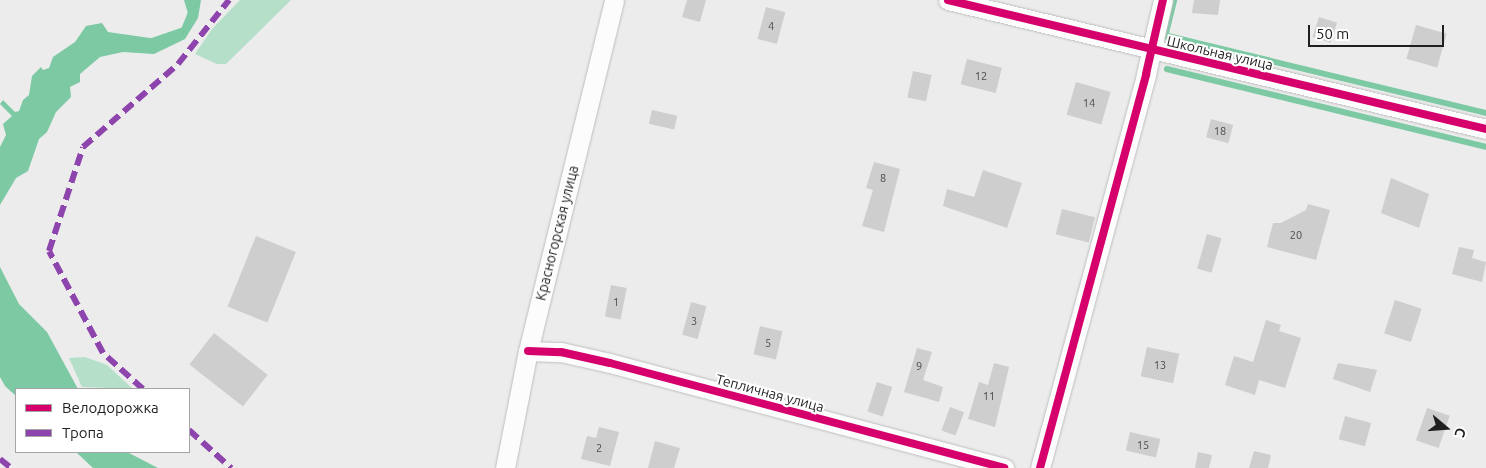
<!DOCTYPE html>
<meta charset="utf-8">
<style>
body{margin:0}
#map{position:relative;width:1486px;height:468px;overflow:hidden;background:#ebeceb;font-family:Ubuntu,sans-serif}
div>[style]{position:absolute}
.green>*{inset:0;background:#b6dfc9}
.water>*{inset:0;background:#7cc9a4}
.stream>*{height:5.5px;margin:-2.75px;padding:0 2.75px;transform-origin:2.75px;border-radius:2.75px;background:#7cc9a4}
.building>*{inset:0;background:#cdcecd;transform-origin:0 0}
.roads{filter:drop-shadow(0 0 1px #bdbebd) drop-shadow(0 0 1px #bdbebd)}
.minor>*{height:19px;margin:-9.5px;padding:0 9.5px;transform-origin:9.5px;border-radius:9.5px;background:#fcfcfc}
.quiet>*{height:6px;margin-top:-3px;transform-origin:0;background:repeating-linear-gradient(90deg,#8e44ad 0 12px,transparent 0 18px)}
.cycleway>*{height:8px;margin:-4px;padding:0 4px;transform-origin:4px;border-radius:4px;background:#d6006c}
span{translate:-50% -50%;white-space:nowrap;text-align:center;line-height:1.15;-webkit-text-stroke:4px #fff;paint-order:stroke}
.number-label{font-size:11px;color:#4a4b4a}
.number-label span{-webkit-text-stroke-width:0}
.street-label{font-size:14px;color:#1e1f1e}
.legend{position:absolute;left:15px;top:388px;width:175px;height:65px;box-sizing:border-box;background:#fff;border:1px solid #a5a5a5;margin:0;padding:6px 9px;list-style:none;font-size:15px;color:#1e1f1e}
.legend li{display:flex;align-items:center;gap:10px;height:25px}
.legend b{width:25px;border:1px solid #a5a5a5}
.north{position:absolute;left:1421px;top:403px;width:50px;height:50px;-webkit-text-stroke:4px #fff;paint-order:stroke;rotate:108deg;font-size:14px;font-weight:700;line-height:20px;text-align:center;color:#1e1f1e}
.north::after{content:'';display:block;margin:auto;width:18px;height:22px;background:#1e1f1e;clip-path:polygon(50% 0,100% 100%,50% 72%,0 100%)}
.scale{position:absolute;left:1308px;top:25px;width:136px;height:22px;box-sizing:border-box;border:2px solid #1e1f1e;border-top:0;padding-left:6px;font-size:15px;line-height:18px;white-space:nowrap;color:#1e1f1e;-webkit-text-stroke:4px #fff;paint-order:stroke}
</style>
<div id="map">
<div class="green">
<i style="clip-path:polygon(240px 0,291px 0,226px 64px,217px 64px,195px 54px,212px 29px)"></i>
<i style="clip-path:polygon(85px 357px,107px 365px,133px 389px,82px 387px,69px 358px)"></i>
</div>
<div class="water">
<i style="clip-path:polygon(184px 0,201px 0,198px 18px,185px 39px,154px 54px,123px 52px,100px 57px,80px 74px,80px 82px,70px 87px,71px 97px,56px 112px,47px 132px,39px 139px,28px 171px,16px 178px,0 205px,0 147px,6px 135px,3px 124px,12px 116px,0 104px,3px 100px,15px 112px,19px 111px,23px 100px,29px 95px,32px 76px,41px 67px,43px 70px,49px 68px,53px 57px,75px 42px,86px 26px,102px 23px,108px 32px,157px 39px,184px 30px,189px 17px)"></i>
<i style="clip-path:polygon(0 267px,19px 304px,47px 332px,78px 389px,16px 389px,16px 396px,5px 386px,0 377px)"></i>
<i style="clip-path:polygon(76px 452px,127px 452px,158px 468px,93px 468px)"></i>
</div>
<div class="stream">
<i style="left:1164px;top:35px;width:331px;rotate:13.6deg"></i>
<i style="left:1165px;top:37px;width:38px;rotate:-76deg"></i>
<i style="left:152px;top:41px;width:34px;rotate:-19deg"></i>
<i style="left:184px;top:30px;width:32px;rotate:-68deg"></i>
<i style="left:1167px;top:69px;width:328px;rotate:13.7deg"></i>
</div>
<div class="building">
<i style="clip-path:polygon(687px 0,706px 0,700px 22px,682px 17px)"></i>
<i style="clip-path:polygon(1194px 0,1220px 0,1218px 15px,1192px 13px)"></i>
<i style="left:766px;top:7px;width:20px;height:33px;rotate:15deg"></i>
<i style="left:1319px;top:17px;width:19px;height:21px;rotate:18deg"></i>
<i style="left:1416px;top:25px;width:32px;height:35px;rotate:16deg"></i>
<i style="left:967px;top:59px;width:36px;height:26px;rotate:14deg"></i>
<i style="left:913px;top:71px;width:19px;height:27px;rotate:12deg"></i>
<i style="left:1076px;top:82px;width:36px;height:34px;rotate:16deg"></i>
<i style="left:652px;top:110px;width:26px;height:14px;rotate:13deg"></i>
<i style="left:1211px;top:119px;width:23px;height:19px;rotate:15deg"></i>
<i style="clip-path:polygon(874px 162px,900px 169px,884px 232px,862px 226px,873px 190px,866px 188px)"></i>
<i style="clip-path:polygon(983px 170px,1022px 183px,1007px 228px,943px 206px,947px 189px,974px 197px)"></i>
<i style="clip-path:polygon(1391px 178px,1429px 194px,1419px 228px,1381px 213px)"></i>
<i style="clip-path:polygon(1308px 204px,1330px 210px,1316px 260px,1267px 247px,1273px 223px,1281px 223px,1306px 210px)"></i>
<i style="left:1062px;top:209px;width:34px;height:26px;rotate:14deg"></i>
<i style="left:1207px;top:234px;width:15px;height:36px;rotate:16deg"></i>
<i style="left:256px;top:236px;width:43px;height:76px;rotate:22deg"></i>
<i style="clip-path:polygon(1459px 247px,1474px 250px,1472px 258px,1486px 262px,1482px 282px,1452px 274px)"></i>
<i style="left:611px;top:285px;width:16px;height:32px;rotate:11deg"></i>
<i style="left:1395px;top:300px;width:28px;height:35px;rotate:18deg"></i>
<i style="left:691px;top:302px;width:16px;height:34px;rotate:15deg"></i>
<i style="clip-path:polygon(1266px 320px,1281px 325px,1279px 331px,1301px 338px,1285px 388px,1259px 380px,1255px 395px,1225px 385px,1234px 356px,1253px 362px)"></i>
<i style="left:760px;top:326px;width:23px;height:29px;rotate:13deg"></i>
<i style="left:214px;top:333px;width:68px;height:40px;rotate:38deg"></i>
<i style="left:1147px;top:347px;width:33px;height:30px;rotate:12deg"></i>
<i style="clip-path:polygon(917px 348px,932px 352px,923px 380px,943px 387px,939px 402px,904px 392px)"></i>
<i style="clip-path:polygon(994px 363px,1009px 367px,995px 427px,968px 419px,979px 382px,988px 385px)"></i>
<i style="clip-path:polygon(1338px 363px,1377px 370px,1370px 392px,1333px 379px)"></i>
<i style="left:877px;top:382px;width:16px;height:31px;rotate:18deg"></i>
<i style="left:950px;top:407px;width:15px;height:25px;rotate:20deg"></i>
<i style="left:1427px;top:408px;width:24px;height:34px;rotate:19deg"></i>
<i style="left:1345px;top:416px;width:27px;height:24px;rotate:15deg"></i>
<i style="clip-path:polygon(599px 427px,619px 432px,610px 466px,581px 459px,587px 436px,596px 438px)"></i>
<i style="left:1130px;top:432px;width:31px;height:19px;rotate:13deg"></i>
<i style="clip-path:polygon(655px 441px,680px 448px,674px 468px,648px 468px)"></i>
<i style="clip-path:polygon(1254px 451px,1271px 455px,1268px 468px,1249px 468px)"></i>
<i style="clip-path:polygon(1198px 452px,1212px 455px,1209px 468px,1195px 468px)"></i>
</div>
<div class="roads">
<div class="minor">
<i style="left:948px;top:0;width:553px;rotate:13.48deg"></i>
<i style="left:528px;top:351px;width:33px;rotate:2deg"></i>
<i style="left:561px;top:352px;width:50px;rotate:12.7deg"></i>
<i style="left:610px;top:363px;width:408px;rotate:14.9deg"></i>
<i style="left:505px;top:468px;width:119px;rotate:-78.9deg"></i>
<i style="left:528px;top:351px;width:361px;rotate:-76.2deg"></i>
<i style="left:1040px;top:468px;width:408px;rotate:-74.9deg"></i>
<i style="left:1146px;top:74px;width:76px;rotate:-77.1deg"></i>
</div>
</div>
<div class="quiet">
<i style="left:143px;top:389px;width:54px;rotate:-138deg"></i>
<i style="left:103px;top:353px;width:115px;rotate:-117.9deg"></i>
<i style="left:49px;top:251px;width:109px;rotate:-71.9deg"></i>
<i style="left:83px;top:147px;width:126px;rotate:-41.1deg"></i>
<i style="left:178px;top:64px;width:82px;rotate:-51.4deg"></i>
<i style="left:189px;top:430px;width:57px;rotate:42.1deg"></i>
<i style="left:0;top:459px;width:14px;rotate:39deg"></i>
</div>
<div class="cycleway">
<i style="left:948px;top:0;width:553px;rotate:13.48deg"></i>
<i style="left:528px;top:351px;width:33px;rotate:2deg"></i>
<i style="left:561px;top:352px;width:50px;rotate:12.7deg"></i>
<i style="left:610px;top:363px;width:408px;rotate:14.9deg"></i>
<i style="left:1040px;top:468px;width:408px;rotate:-74.9deg"></i>
<i style="left:1146px;top:74px;width:76px;rotate:-77.1deg"></i>
</div>
<div class="number-label">
<span style="left:771px;top:26px">4</span>
<span style="left:981px;top:76px">12</span>
<span style="left:1089px;top:103px">14</span>
<span style="left:1220px;top:131px">18</span>
<span style="left:883px;top:178px">8</span>
<span style="left:1296px;top:235px">20</span>
<span style="left:616px;top:302px">1</span>
<span style="left:694px;top:321px">3</span>
<span style="left:768px;top:343px">5</span>
<span style="left:1160px;top:365px">13</span>
<span style="left:919px;top:366px">9</span>
<span style="left:989px;top:396px">11</span>
<span style="left:1143px;top:445px">15</span>
<span style="left:599px;top:448px">2</span>
</div>
<div class="street-label">
<span style="left:1220px;top:53px;rotate:13deg">Школьная улица</span>
<span style="left:557px;top:233px;rotate:-76deg">Красногорская улица</span>
<span style="left:770px;top:393px;rotate:15deg">Тепличная улица</span>
</div>
<ul class="legend">
<li><b style="height:6px;background:#d6006c"></b>Велодорожка</li>
<li><b style="height:6px;background:#8e44ad"></b>Тропа</li>
</ul>
<div class="north">С</div>
<div class="scale">50 m</div>
</div>
